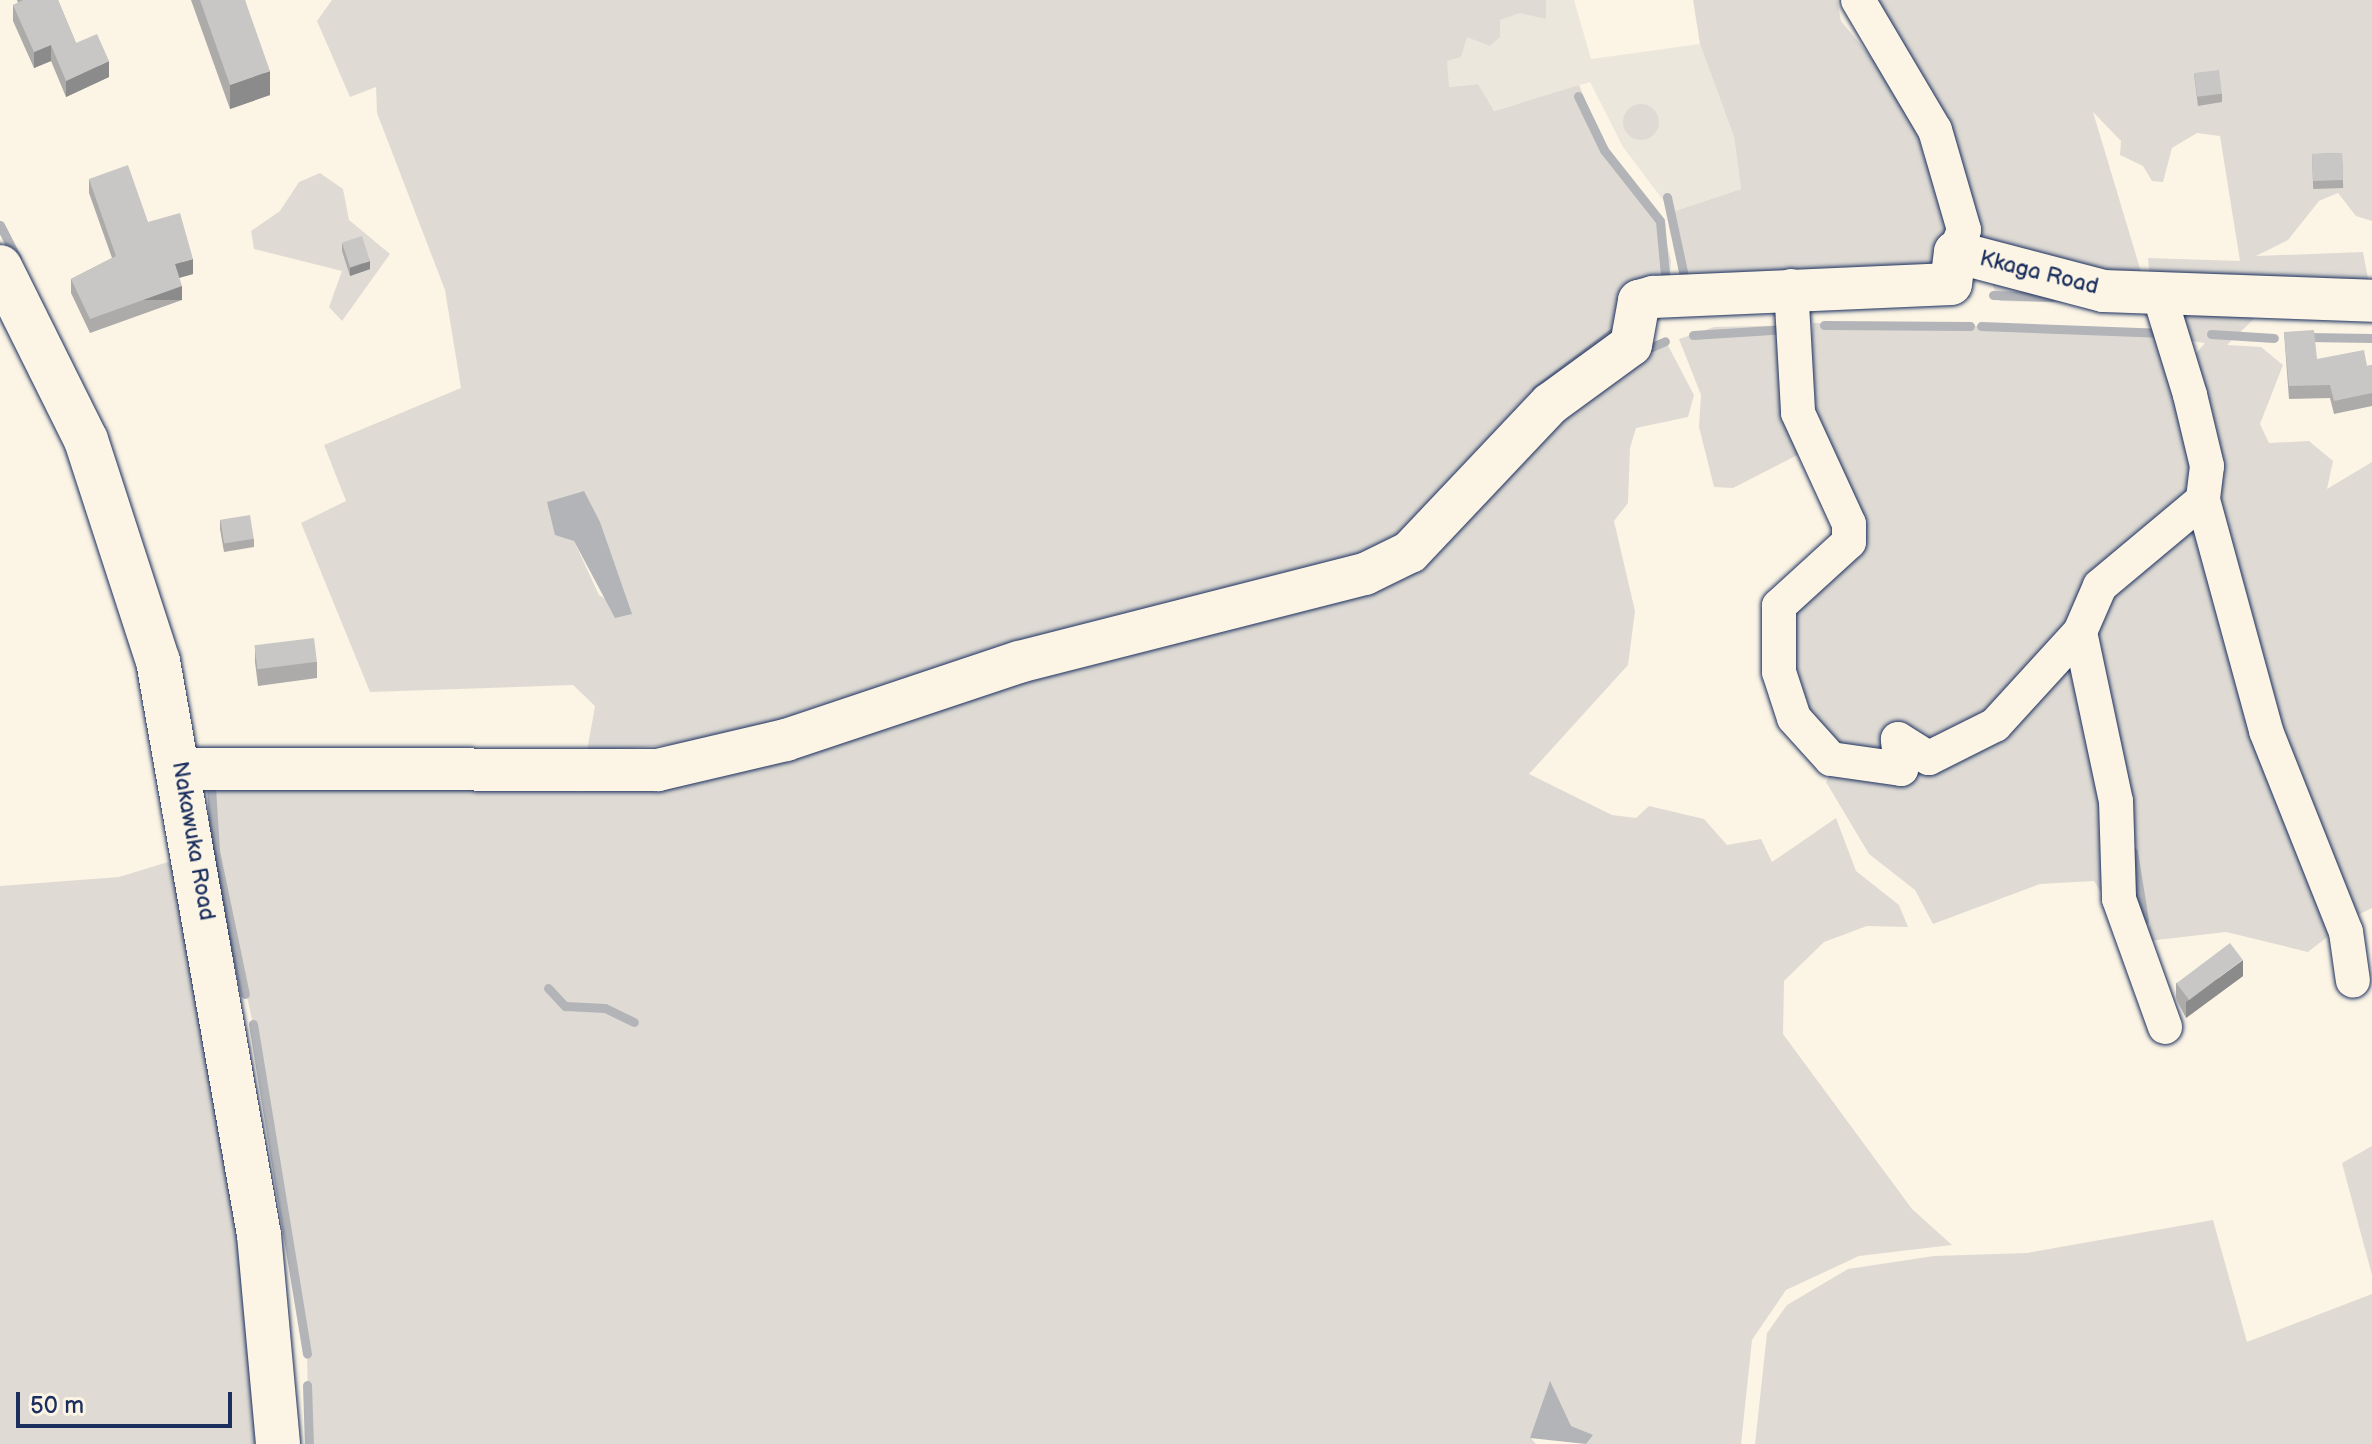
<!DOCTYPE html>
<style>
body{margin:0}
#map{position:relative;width:2372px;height:1444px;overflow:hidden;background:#fcf5e5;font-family:"Balsamiq Sans",sans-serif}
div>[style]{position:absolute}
.built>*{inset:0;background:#ece7dc}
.green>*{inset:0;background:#dfdbd4}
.round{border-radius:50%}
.water>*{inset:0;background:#b2b4b8}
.stream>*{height:9px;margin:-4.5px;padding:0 4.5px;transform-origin:4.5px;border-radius:4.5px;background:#b2b4b8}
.roads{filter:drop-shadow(0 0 2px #1b2f5e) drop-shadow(0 0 2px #1b2f5e)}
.minor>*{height:34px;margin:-17px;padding:0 17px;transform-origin:17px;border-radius:17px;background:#fcf5e5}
.tertiary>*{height:42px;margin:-21px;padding:0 21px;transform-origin:21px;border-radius:21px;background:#fcf5e5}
.secondary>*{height:44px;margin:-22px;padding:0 22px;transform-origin:22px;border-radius:22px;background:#fcf5e5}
.wall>*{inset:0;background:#acabaa;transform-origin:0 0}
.shaded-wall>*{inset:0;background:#8c8b8b;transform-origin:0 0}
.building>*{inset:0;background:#c8c7c6;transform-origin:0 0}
span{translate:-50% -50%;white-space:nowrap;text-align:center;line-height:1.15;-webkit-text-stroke:6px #fcf5e5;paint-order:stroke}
.street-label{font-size:22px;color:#1b2f5e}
.scale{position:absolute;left:16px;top:1392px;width:216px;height:36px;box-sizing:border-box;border:4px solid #1b2f5e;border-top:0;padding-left:10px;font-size:24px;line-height:28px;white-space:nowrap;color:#1b2f5e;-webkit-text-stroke:6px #fcf5e5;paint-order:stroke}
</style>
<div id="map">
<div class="built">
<i style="clip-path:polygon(1381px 0,1574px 0,1591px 59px,1700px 44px,1734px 137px,1741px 189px,1672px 212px,1623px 147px,1590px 82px,1493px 111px,1477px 84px,1372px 95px)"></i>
</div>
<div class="green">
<i style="clip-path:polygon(evenodd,332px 0,1546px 0,1546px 19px,1520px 13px,1500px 20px,1500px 37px,1490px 46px,1467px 37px,1461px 57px,1447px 61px,1449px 87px,1478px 84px,1494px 111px,1579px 85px,1604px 144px,1660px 216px,1671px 261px,1669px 298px,1523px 400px,1441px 501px,1370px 556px,791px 720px,669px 745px,587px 751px,595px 706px,573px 685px,370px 692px,301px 523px,346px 501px,324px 445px,461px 388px,445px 290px,377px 113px,376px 87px,350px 97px,317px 21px,332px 0,600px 522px,603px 545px,631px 614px,599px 595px,574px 541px,600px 522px)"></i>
<i style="clip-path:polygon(1693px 0,1837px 0,1841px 21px,1906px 100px,1971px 298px,1753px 301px,1684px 290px,1672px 212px,1741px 189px,1734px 137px,1700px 44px)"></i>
<i style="clip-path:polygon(1858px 0,2372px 0,2372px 221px,2356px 216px,2338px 193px,2319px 201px,2288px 240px,2256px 256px,2363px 252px,2372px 300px,2265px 308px,2227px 345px,2261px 347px,2283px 365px,2260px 424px,2269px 443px,2309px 441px,2333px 461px,2327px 489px,2372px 462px,2372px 908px,2352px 918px,2241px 616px,2193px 357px,2205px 343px,2178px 339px,2151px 293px,2148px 258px,2240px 261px,2220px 136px,2197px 133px,2172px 148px,2163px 182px,2152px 181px,2143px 166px,2120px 155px,2121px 141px,2093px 112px,2151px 305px,2000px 301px)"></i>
<i class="round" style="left:1623px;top:104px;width:36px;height:36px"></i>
<i style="clip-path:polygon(320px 173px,343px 189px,349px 220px,390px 254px,342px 321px,329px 307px,342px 271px,254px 249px,251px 231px,280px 211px,299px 182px)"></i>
<i style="clip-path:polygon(1813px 323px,2171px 330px,2194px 494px,1983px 723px,1863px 759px,1809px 729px,1783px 616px,1853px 545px,1804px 418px)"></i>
<i style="clip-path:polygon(1798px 325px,1809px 449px,1733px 488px,1714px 487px,1699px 427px,1701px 395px,1679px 339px,1714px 327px)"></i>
<i style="clip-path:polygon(1664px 338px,1694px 395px,1688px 417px,1636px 428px,1630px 448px,1628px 503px,1614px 521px,1635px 611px,1628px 665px,1529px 774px,1612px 815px,1636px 818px,1649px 806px,1704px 819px,1727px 845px,1761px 839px,1772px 862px,1836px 818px,1856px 871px,1899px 905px,1908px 927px,1867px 926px,1824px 942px,1784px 981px,1783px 1034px,1912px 1209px,1952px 1245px,1859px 1256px,1786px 1290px,1752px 1340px,1741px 1444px,1586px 1444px,1592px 1435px,1530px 1437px,1536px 1444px,309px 1444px,307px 1354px,253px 1024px,215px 851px,211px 787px,471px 778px,582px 792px,1341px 598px,1610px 365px)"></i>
<i style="clip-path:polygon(2195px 516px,2336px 930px,2308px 952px,2226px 932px,2148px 941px,2139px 915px,2092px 611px)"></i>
<i style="clip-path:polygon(2076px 655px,2120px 922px,2094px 881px,2040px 884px,1933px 924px,1915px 890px,1869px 854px,1826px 782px,1831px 773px,1907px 775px,1938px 765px)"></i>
<i style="clip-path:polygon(168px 862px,180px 874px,217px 1042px,260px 1444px,0 1444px,0 886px,119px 877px)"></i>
<i style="clip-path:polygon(2372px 1146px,2372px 1275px,2342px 1163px)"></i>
<i style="clip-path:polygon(2213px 1220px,2247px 1342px,2372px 1294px,2372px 1444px,1755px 1444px,1767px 1333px,1787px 1305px,1848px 1269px,1934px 1256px,2027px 1253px)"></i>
</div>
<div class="water">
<i style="clip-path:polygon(584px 491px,600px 522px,632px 614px,615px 618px,574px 541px,555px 535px,547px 502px)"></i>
<i style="clip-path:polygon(1550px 1381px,1571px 1426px,1593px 1435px,1586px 1444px,1530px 1438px)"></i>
</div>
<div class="stream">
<i style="left:1578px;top:96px;width:60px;rotate:64.3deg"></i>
<i style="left:1604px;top:150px;width:90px;rotate:51.7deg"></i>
<i style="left:1660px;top:221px;width:65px;rotate:84.7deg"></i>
<i style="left:1667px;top:197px;width:91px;rotate:77.9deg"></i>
<i style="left:0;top:225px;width:37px;rotate:63deg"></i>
<i style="left:1993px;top:295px;width:59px;rotate:1.9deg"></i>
<i style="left:1824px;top:325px;width:146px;rotate:0.4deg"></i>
<i style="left:1981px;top:326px;width:184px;rotate:2.2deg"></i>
<i style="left:2211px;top:334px;width:63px;rotate:3.6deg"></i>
<i style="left:1693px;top:335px;width:93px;rotate:-3.7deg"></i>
<i style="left:2307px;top:337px;width:65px;rotate:0.9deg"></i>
<i style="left:1643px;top:351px;width:24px;rotate:-24deg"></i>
<i style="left:1536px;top:390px;width:105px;rotate:-36.9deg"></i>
<i style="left:211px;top:787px;width:64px;rotate:86.4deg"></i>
<i style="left:215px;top:851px;width:146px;rotate:78.2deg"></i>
<i style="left:2133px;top:852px;width:69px;rotate:80.8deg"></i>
<i style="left:548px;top:988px;width:25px;rotate:47deg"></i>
<i style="left:565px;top:1006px;width:40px;rotate:2.9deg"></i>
<i style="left:605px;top:1008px;width:32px;rotate:26deg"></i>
<i style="left:253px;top:1024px;width:334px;rotate:80.7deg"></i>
<i style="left:307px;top:1385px;width:59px;rotate:88.1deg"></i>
</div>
<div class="roads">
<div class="minor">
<i style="left:1858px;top:0;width:151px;rotate:59.4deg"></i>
<i style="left:1935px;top:130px;width:104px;rotate:73.8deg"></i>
<i style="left:1964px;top:230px;width:24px;rotate:112deg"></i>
<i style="left:1791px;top:286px;width:127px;rotate:86.8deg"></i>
<i style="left:1798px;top:413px;width:122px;rotate:65.3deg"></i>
<i style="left:1849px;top:524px;width:18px;rotate:90deg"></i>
<i style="left:1849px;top:542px;width:95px;rotate:137.6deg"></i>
<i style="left:1779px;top:606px;width:66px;rotate:90deg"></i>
<i style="left:1779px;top:672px;width:48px;rotate:71.9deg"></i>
<i style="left:1794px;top:718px;width:55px;rotate:47.9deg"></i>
<i style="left:1831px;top:759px;width:71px;rotate:8.1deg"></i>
<i style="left:1901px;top:769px;width:30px;rotate:-96deg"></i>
<i style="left:1898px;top:739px;width:36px;rotate:32deg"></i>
<i style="left:1929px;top:758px;width:74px;rotate:-26.6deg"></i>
<i style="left:1995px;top:725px;width:126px;rotate:-47.6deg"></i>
<i style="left:2080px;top:632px;width:50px;rotate:-66.5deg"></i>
<i style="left:2100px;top:586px;width:134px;rotate:-39.9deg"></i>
<i style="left:2159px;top:294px;width:106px;rotate:72.9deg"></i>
<i style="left:2190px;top:395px;width:73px;rotate:76.5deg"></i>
<i style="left:2207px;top:466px;width:34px;rotate:97deg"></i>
<i style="left:2203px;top:500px;width:239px;rotate:74.7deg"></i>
<i style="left:2266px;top:731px;width:216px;rotate:68.3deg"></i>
<i style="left:2346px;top:932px;width:49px;rotate:81.9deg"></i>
<i style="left:2080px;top:632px;width:173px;rotate:78deg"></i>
<i style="left:2116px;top:801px;width:98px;rotate:88.2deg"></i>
<i style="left:2119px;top:899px;width:136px;rotate:70.2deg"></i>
</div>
<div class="tertiary">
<i style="left:181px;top:769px;width:477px;rotate:0.1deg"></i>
<i style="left:658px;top:770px;width:131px;rotate:-13.2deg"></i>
<i style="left:786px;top:740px;width:246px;rotate:-18.5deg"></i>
<i style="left:1019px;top:662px;width:357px;rotate:-14.3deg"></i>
<i style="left:1365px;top:574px;width:50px;rotate:-26.1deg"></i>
<i style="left:1410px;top:552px;width:204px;rotate:-46.6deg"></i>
<i style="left:1550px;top:404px;width:100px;rotate:-36.1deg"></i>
<i style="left:1631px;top:345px;width:45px;rotate:-79.7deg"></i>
<i style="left:1639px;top:301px;width:15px;rotate:-16deg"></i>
<i style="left:1653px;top:297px;width:298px;rotate:-2.5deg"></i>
<i style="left:1951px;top:284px;width:32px;rotate:-83deg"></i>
<i style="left:1955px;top:252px;width:154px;rotate:14.7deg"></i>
<i style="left:2104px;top:291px;width:268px;rotate:2.1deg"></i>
</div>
<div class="secondary">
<i style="left:0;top:267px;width:193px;rotate:63.6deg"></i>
<i style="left:86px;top:440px;width:232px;rotate:72deg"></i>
<i style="left:158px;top:661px;width:583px;rotate:80.02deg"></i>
<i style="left:259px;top:1235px;width:210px;rotate:84.8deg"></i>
</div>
</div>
<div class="wall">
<i style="clip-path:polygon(17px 0,58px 0,76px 43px,109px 77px,66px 97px,51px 61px,34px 68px,13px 21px,13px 5px,18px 3px)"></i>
<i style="clip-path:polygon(191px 0,245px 0,270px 95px,230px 109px)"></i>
<i style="clip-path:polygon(2194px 74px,2222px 94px,2222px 102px,2198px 106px)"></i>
<i style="left:2342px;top:153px;width:35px;height:30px;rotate:88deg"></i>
<i style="clip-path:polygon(89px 179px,148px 222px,193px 274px,179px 278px,182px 300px,90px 333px,71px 293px,71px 279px,112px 258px,89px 193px)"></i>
<i style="clip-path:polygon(342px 243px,370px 269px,350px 276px,342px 251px)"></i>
<i style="clip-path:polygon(2284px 332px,2317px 359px,2367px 366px,2372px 365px,2372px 406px,2334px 414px,2330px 398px,2289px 399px)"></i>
<i style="clip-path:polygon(220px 520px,254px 539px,254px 547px,224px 552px,220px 529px)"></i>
<i style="clip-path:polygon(255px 646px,317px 662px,317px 678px,258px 686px,255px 662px)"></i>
<i style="clip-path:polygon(2243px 976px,2186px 1018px,2176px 999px,2176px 983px)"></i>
</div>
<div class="shaded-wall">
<i style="clip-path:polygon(51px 45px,51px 61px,34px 68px,34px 52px)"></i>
<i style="clip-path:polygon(109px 61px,109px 77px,66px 97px,66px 81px)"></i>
<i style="clip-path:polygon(270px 71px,270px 95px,230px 109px,230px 85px)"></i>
<i style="clip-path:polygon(193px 259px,193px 274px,175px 279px,175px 264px)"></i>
<i style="clip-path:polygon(370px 261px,370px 269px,350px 276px,350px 268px)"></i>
<i style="left:182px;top:286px;width:14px;height:98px;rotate:90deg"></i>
<i style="clip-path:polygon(2243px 960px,2243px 976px,2186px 1018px,2186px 1002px)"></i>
</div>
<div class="building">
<i style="clip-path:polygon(23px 0,58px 0,76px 43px,97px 34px,109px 61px,66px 81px,51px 45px,34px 52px,13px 5px)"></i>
<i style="clip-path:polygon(200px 0,245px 0,270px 71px,230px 85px)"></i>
<i style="left:2219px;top:70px;width:24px;height:25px;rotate:83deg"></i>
<i style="left:2342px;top:153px;width:27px;height:30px;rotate:88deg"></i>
<i style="clip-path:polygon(128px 165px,148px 222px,180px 213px,193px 259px,175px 264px,182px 286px,90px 319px,71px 279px,116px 256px,89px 179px)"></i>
<i style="left:362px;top:236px;width:26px;height:21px;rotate:72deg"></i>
<i style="clip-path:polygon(2314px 330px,2317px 359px,2364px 350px,2367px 366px,2372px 365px,2372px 393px,2334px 401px,2330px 385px,2289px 386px,2284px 332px)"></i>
<i style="left:250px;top:515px;width:24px;height:30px;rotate:81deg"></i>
<i style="left:314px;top:638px;width:24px;height:60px;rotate:83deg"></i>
<i style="left:2230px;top:943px;width:21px;height:67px;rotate:53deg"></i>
</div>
<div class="street-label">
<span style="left:2039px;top:273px;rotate:14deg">Kkaga Road</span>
<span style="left:193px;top:841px;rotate:80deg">Nakawuka Road</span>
</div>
<div class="scale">50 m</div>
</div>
